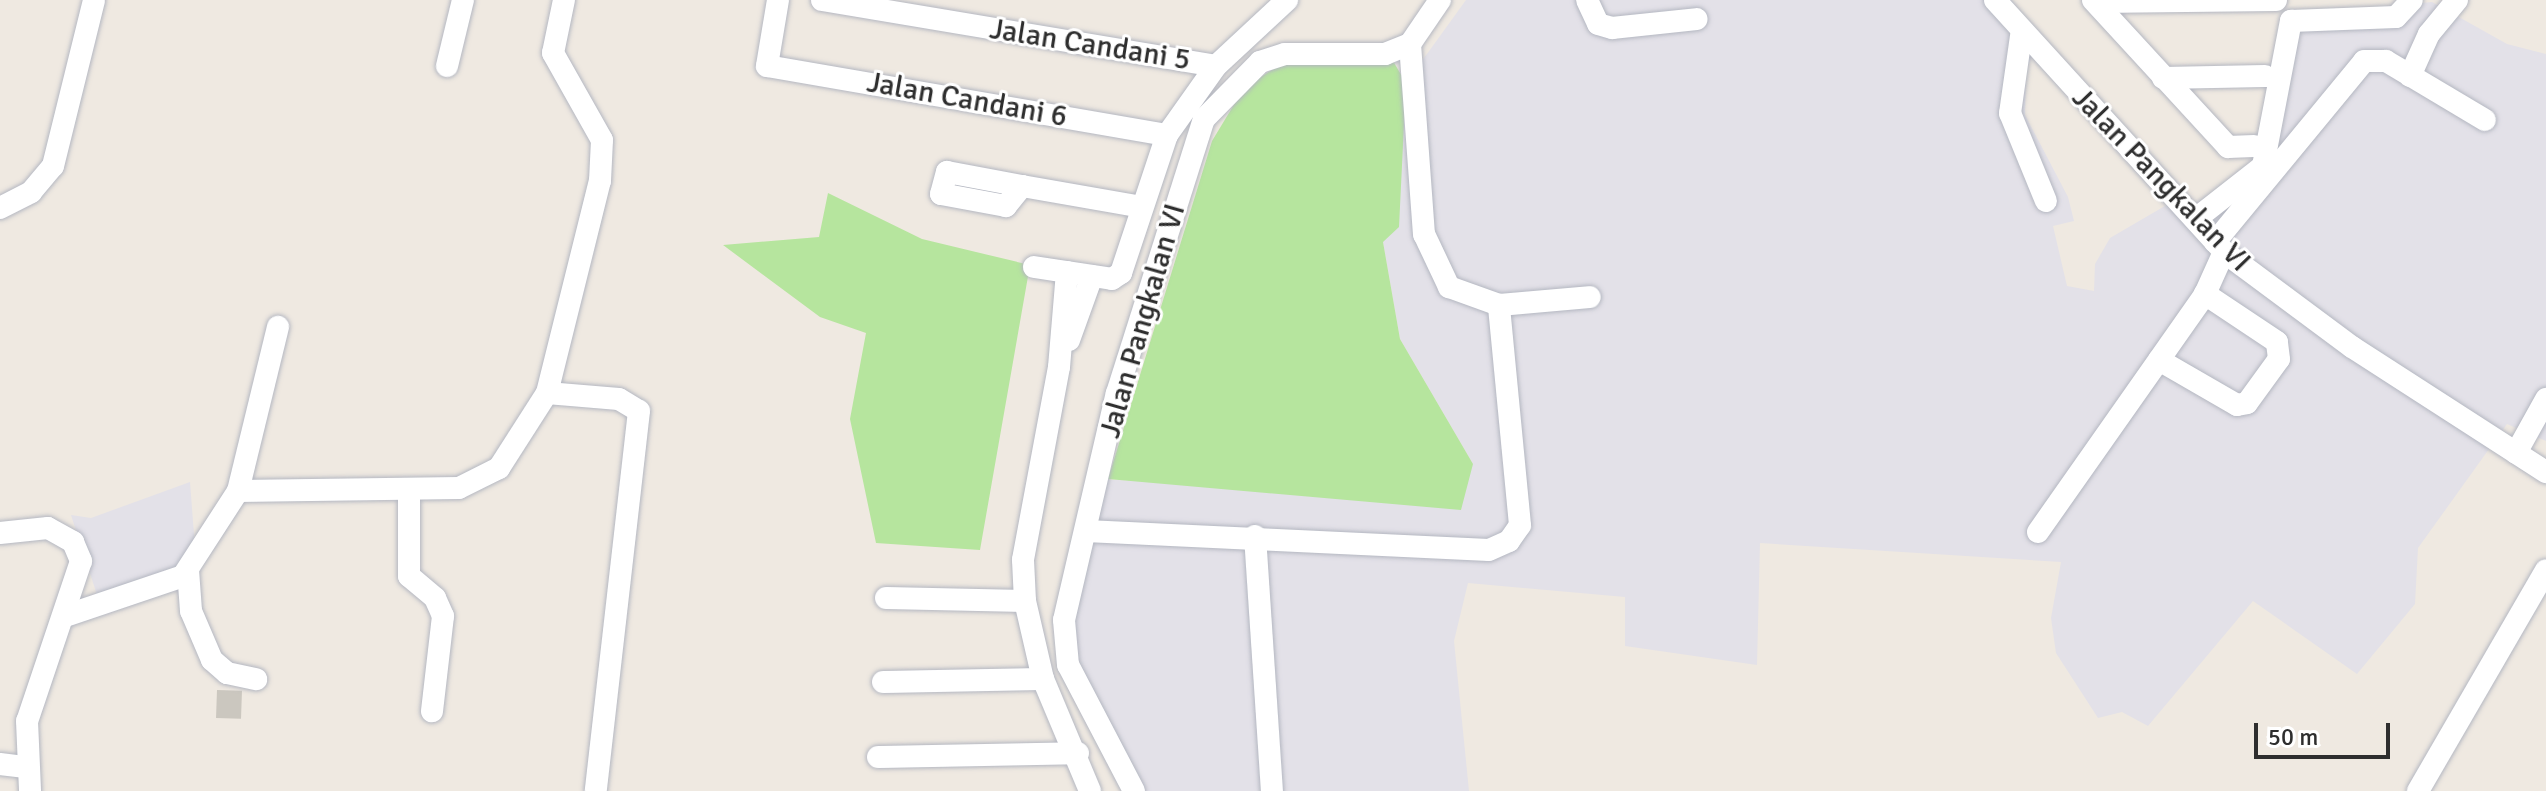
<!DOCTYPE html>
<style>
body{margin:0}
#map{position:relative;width:2546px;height:791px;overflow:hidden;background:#efe9e1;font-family:Signika,sans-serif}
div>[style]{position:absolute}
.industrial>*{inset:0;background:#e3e1e8}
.green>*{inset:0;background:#b6e59e}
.building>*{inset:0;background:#cbc7bf;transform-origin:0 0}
.roads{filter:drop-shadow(0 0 2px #b4b7c1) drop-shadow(0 0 2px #b4b7c1)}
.minor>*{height:22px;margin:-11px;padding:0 11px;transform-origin:11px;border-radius:11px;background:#fff}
span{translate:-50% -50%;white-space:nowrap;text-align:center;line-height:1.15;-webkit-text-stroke:6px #fff;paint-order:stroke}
.street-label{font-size:30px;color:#2e2e2e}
.scale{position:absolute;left:2254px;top:723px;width:136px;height:36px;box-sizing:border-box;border:4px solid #2e2e2e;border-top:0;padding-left:10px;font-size:24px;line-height:28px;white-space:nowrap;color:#2e2e2e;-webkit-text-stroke:6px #fff;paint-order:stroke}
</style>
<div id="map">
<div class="industrial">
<i style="clip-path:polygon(1466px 0,2011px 0,2039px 37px,2026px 71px,2025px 115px,2068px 197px,2074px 221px,2053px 226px,2067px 286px,2094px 291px,2095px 264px,2110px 238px,2170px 203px,2201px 205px,2257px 165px,2285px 17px,2432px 2px,2507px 44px,2546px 54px,2546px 441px,2507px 424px,2418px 548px,2415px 604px,2357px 674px,2253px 601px,2148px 726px,2122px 712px,2098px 718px,2056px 653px,2051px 618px,2061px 562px,1760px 543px,1757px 665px,1625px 646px,1625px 597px,1468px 583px,1454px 641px,1469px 791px,1128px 791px,1060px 621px,1092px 479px,1213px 484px,1473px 464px,1400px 339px,1383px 242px,1406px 83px)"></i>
<i style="clip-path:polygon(190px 482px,196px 561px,99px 601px,71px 515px,91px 518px)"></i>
</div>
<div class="green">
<i style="clip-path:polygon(1393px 61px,1406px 83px,1399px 227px,1383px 242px,1400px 339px,1473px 464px,1461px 510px,1108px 479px,1212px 141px,1244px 88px,1281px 64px)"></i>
<i style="clip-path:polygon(828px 193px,922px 239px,1030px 265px,980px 550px,876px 543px,850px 419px,866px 333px,820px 317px,723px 245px,819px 237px)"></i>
</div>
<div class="building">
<i style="left:217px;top:690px;width:25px;height:28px;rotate:2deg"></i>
</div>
<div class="roads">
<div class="minor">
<i style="left:778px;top:0;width:67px;rotate:99.5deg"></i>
<i style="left:767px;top:66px;width:406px;rotate:9.8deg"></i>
<i style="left:822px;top:0;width:399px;rotate:9.5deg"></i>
<i style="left:1587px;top:0;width:26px;rotate:65deg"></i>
<i style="left:1598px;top:24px;width:15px;rotate:16deg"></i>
<i style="left:1612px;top:28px;width:85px;rotate:-6deg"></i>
<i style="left:1995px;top:0;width:341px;rotate:47.7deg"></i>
<i style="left:2224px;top:252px;width:159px;rotate:36.6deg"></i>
<i style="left:2352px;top:347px;width:231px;rotate:32.8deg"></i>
<i style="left:2093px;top:0;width:200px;rotate:47.4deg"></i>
<i style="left:2228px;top:147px;width:26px;rotate:-2deg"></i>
<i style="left:2096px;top:2px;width:180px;rotate:-0.6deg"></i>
<i style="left:2021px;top:36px;width:78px;rotate:98.1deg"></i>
<i style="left:2010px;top:113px;width:95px;rotate:67.8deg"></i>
<i style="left:1410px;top:44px;width:191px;rotate:85.8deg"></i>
<i style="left:1424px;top:234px;width:59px;rotate:64.7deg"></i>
<i style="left:1449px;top:287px;width:53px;rotate:19.8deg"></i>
<i style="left:447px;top:66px;width:68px;rotate:-76.4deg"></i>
<i style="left:2410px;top:76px;width:46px;rotate:-65.7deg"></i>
<i style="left:2429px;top:34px;width:44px;rotate:-50.5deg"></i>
<i style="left:2163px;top:78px;width:102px;rotate:-1.1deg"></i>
<i style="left:1022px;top:186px;width:26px;rotate:129deg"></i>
<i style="left:1006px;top:206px;width:66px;rotate:-169.5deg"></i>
<i style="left:941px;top:194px;width:23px;rotate:-75deg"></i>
<i style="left:947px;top:172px;width:76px;rotate:10.6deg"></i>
<i style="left:1022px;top:186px;width:122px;rotate:9.9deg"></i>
<i style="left:0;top:208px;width:35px;rotate:-27deg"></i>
<i style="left:31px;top:192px;width:34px;rotate:-50deg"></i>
<i style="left:53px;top:166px;width:171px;rotate:-76.1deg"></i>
<i style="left:2197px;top:218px;width:84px;rotate:-38.2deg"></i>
<i style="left:2263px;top:166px;width:148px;rotate:-79.1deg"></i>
<i style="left:2291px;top:21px;width:105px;rotate:-2.2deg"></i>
<i style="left:2396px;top:17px;width:23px;rotate:-47deg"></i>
<i style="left:2215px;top:242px;width:234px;rotate:-50.5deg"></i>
<i style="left:2364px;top:61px;width:22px"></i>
<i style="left:2386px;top:61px;width:115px;rotate:30.8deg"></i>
<i style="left:1034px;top:267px;width:79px;rotate:8.7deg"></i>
<i style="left:1112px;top:279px;width:11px;rotate:-34deg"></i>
<i style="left:1121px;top:273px;width:145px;rotate:-71.6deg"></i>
<i style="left:1167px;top:135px;width:85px;rotate:-54.6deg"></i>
<i style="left:1216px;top:66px;width:97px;rotate:-42.9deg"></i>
<i style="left:1067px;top:272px;width:95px;rotate:94.8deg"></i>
<i style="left:1059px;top:367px;width:196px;rotate:100.6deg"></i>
<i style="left:1023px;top:560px;width:41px;rotate:87.2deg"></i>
<i style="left:1025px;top:601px;width:80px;rotate:77deg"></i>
<i style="left:1043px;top:679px;width:121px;rotate:67.2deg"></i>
<i style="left:1069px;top:340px;width:68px;rotate:-70.2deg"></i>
<i style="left:2159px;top:360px;width:90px;rotate:30deg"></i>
<i style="left:2237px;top:405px;width:10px;rotate:-11deg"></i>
<i style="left:2247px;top:403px;width:54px;rotate:-54deg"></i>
<i style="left:2279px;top:359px;width:17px;rotate:-97deg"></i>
<i style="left:2277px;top:342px;width:87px;rotate:-146.3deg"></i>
<i style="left:547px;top:393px;width:72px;rotate:4.8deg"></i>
<i style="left:619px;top:399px;width:23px;rotate:31deg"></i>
<i style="left:639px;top:411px;width:382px;rotate:96.5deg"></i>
<i style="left:2516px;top:453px;width:62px;rotate:-60.9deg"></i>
<i style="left:409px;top:489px;width:87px;rotate:90deg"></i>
<i style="left:409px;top:576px;width:34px;rotate:40deg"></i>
<i style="left:435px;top:598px;width:20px;rotate:66deg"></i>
<i style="left:443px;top:616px;width:96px;rotate:96.6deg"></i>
<i style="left:238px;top:491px;width:169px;rotate:-76.3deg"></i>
<i style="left:1086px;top:531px;width:403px;rotate:2.7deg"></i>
<i style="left:1489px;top:550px;width:22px;rotate:-24deg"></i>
<i style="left:1509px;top:541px;width:19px;rotate:-55deg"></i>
<i style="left:1520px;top:525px;width:221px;rotate:-95.5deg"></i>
<i style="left:1499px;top:305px;width:91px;rotate:-5deg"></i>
<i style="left:2038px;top:532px;width:291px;rotate:-54.9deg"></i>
<i style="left:2205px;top:294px;width:46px;rotate:-65.7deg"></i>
<i style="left:0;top:533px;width:48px;rotate:-5.9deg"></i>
<i style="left:48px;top:528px;width:29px;rotate:29deg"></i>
<i style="left:73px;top:542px;width:21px;rotate:67deg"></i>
<i style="left:81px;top:561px;width:169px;rotate:108.6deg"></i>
<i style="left:27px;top:721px;width:70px;rotate:87.5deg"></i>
<i style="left:1255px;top:536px;width:256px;rotate:86.2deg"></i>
<i style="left:188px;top:570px;width:41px;rotate:85.8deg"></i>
<i style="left:191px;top:611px;width:53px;rotate:66.8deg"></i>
<i style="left:212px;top:660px;width:20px;rotate:41deg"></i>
<i style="left:227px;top:673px;width:30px;rotate:12deg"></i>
<i style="left:886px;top:598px;width:139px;rotate:1.2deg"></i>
<i style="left:68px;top:615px;width:121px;rotate:-18.7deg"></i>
<i style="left:183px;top:576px;width:101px;rotate:-57.1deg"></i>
<i style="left:238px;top:491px;width:221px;rotate:-0.8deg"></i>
<i style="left:459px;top:488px;width:45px;rotate:-26.6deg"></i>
<i style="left:499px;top:468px;width:89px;rotate:-57.4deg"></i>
<i style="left:547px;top:393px;width:219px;rotate:-76deg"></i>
<i style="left:600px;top:181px;width:41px;rotate:-87.2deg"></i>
<i style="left:602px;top:140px;width:100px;rotate:-119.4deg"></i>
<i style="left:553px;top:53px;width:54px;rotate:-78.3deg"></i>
<i style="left:883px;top:682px;width:160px;rotate:-1.1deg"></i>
<i style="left:878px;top:757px;width:200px;rotate:-1.1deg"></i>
<i style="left:0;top:764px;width:26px;rotate:7deg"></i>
<i style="left:1134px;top:791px;width:142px;rotate:-117.6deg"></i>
<i style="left:1068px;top:665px;width:45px;rotate:-95.1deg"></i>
<i style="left:1064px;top:620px;width:233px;rotate:-76.9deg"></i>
<i style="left:1117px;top:393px;width:287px;rotate:-72.4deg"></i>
<i style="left:1204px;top:119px;width:80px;rotate:-45.5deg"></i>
<i style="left:1260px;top:62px;width:26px;rotate:-18deg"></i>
<i style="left:1285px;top:54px;width:100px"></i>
<i style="left:1385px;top:54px;width:27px;rotate:-22deg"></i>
<i style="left:1410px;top:44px;width:53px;rotate:-55.7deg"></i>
<i style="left:2418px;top:791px;width:255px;rotate:-59.9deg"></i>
</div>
</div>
<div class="street-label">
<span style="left:1090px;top:45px;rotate:9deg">Jalan Candani 5</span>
<span style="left:967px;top:100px;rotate:10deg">Jalan Candani 6</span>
<span style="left:2161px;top:180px;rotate:46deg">Jalan Pangkalan VI</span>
<span style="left:1143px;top:321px;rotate:-74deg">Jalan Pangkalan VI</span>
</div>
<div class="scale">50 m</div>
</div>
